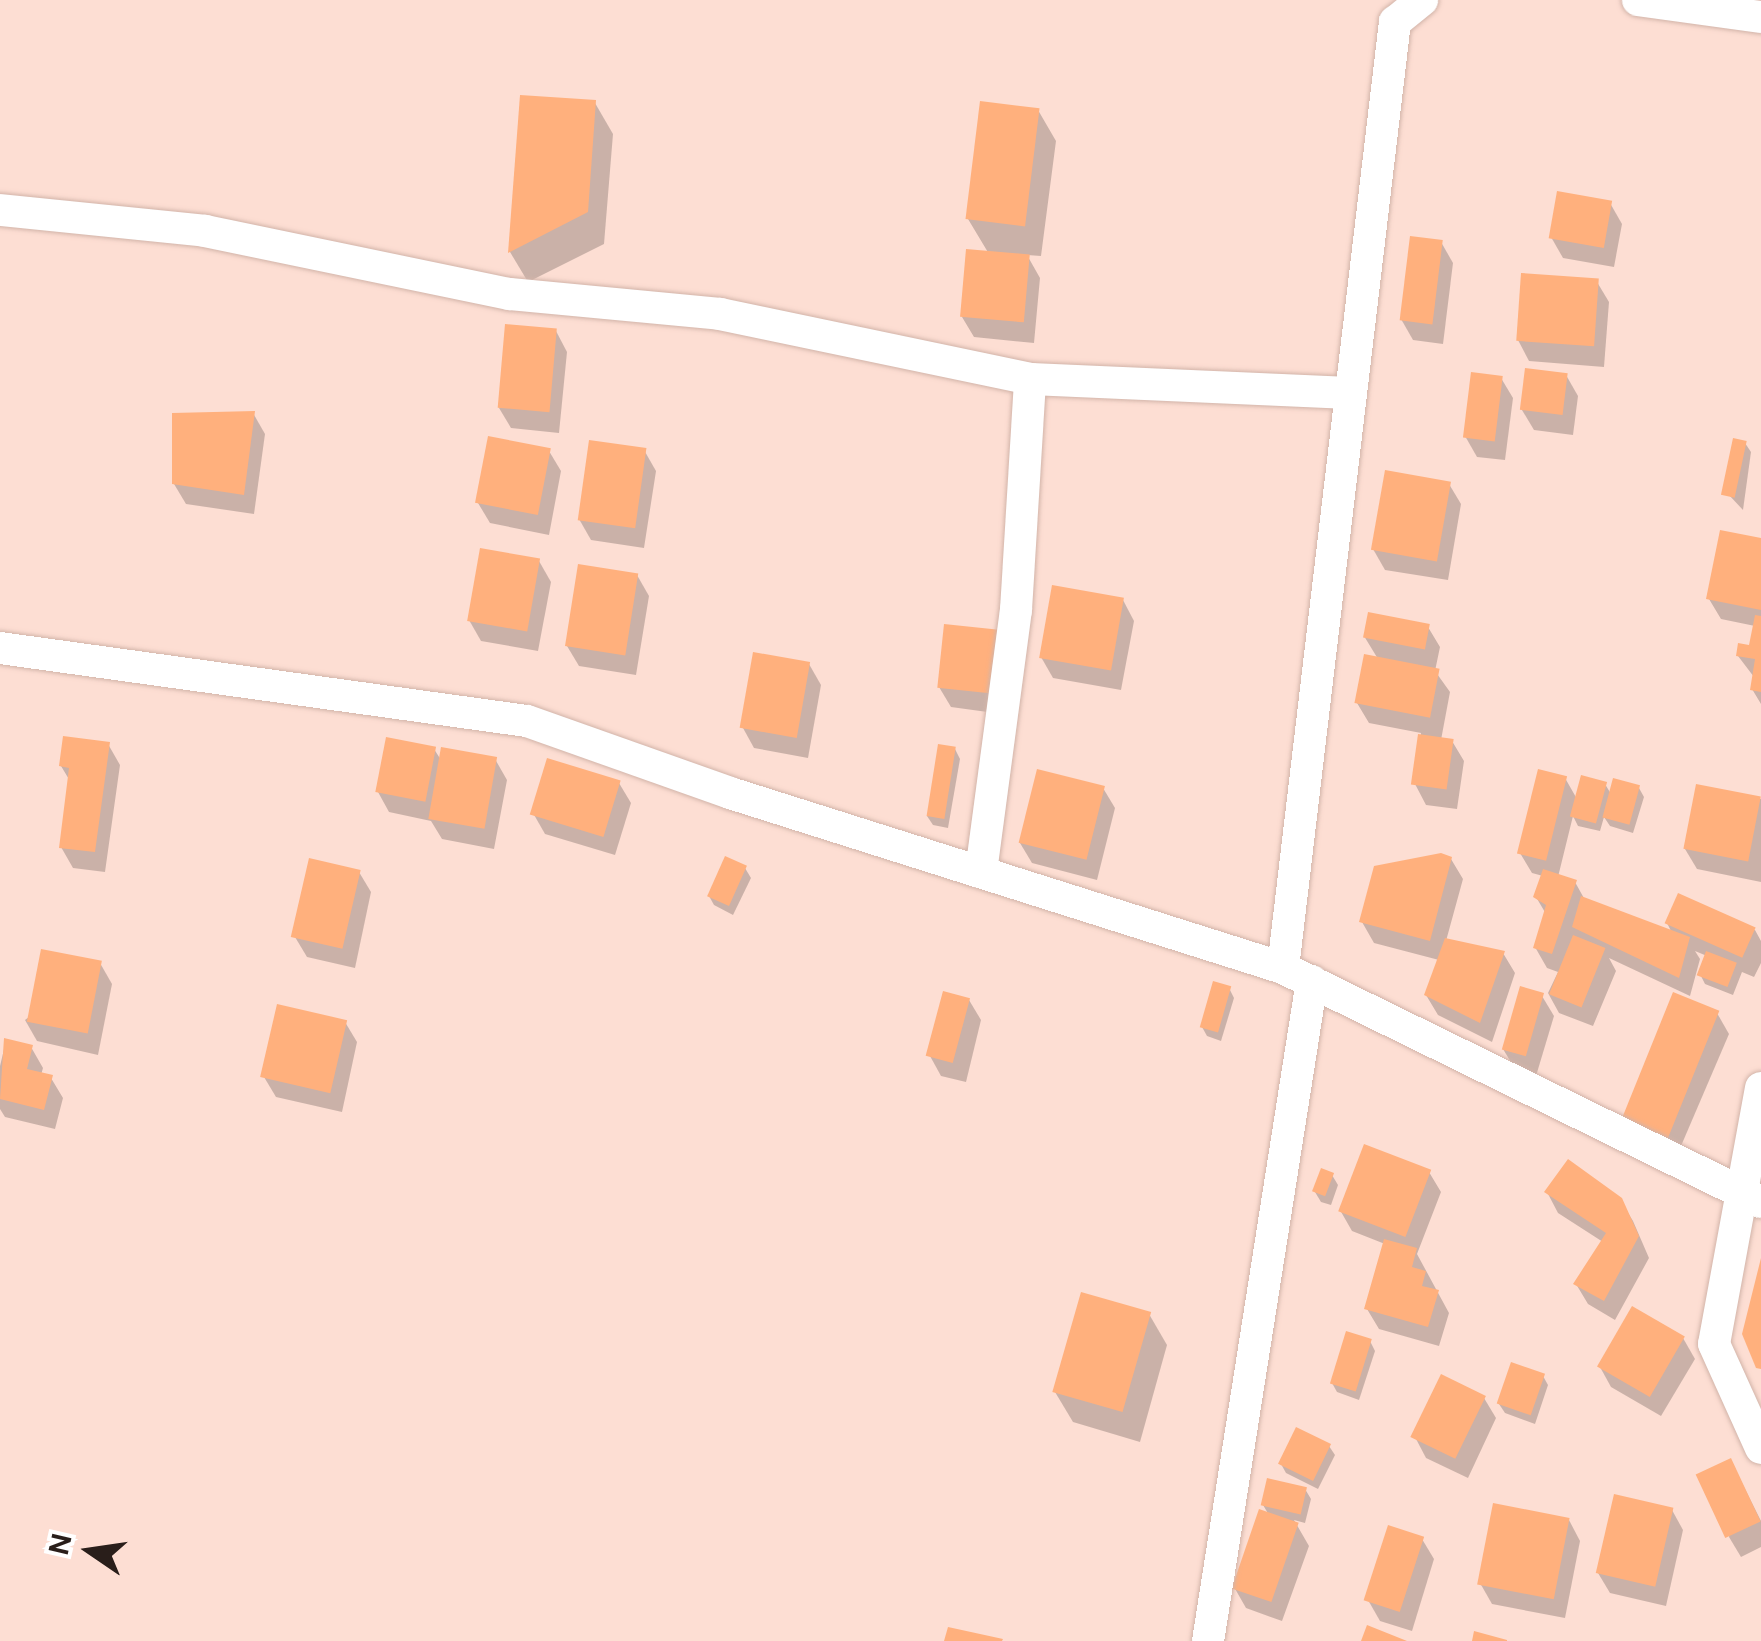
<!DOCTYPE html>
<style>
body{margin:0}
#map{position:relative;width:1761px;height:1641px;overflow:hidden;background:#fdded3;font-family:"DM Sans",sans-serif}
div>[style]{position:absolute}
.shadow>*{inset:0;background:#0003}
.building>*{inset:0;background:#ffb07d;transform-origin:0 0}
.roads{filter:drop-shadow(0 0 2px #d2b4a9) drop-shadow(0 0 2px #d2b4a9)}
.minor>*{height:32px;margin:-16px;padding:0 16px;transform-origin:16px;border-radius:16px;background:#fff}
span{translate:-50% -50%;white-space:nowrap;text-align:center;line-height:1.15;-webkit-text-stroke:8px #fff;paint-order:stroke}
.north{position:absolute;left:40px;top:1501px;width:100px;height:100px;-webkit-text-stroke:8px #fff;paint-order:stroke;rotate:283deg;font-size:28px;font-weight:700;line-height:40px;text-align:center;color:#291e1a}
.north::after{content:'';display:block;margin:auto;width:35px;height:45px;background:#291e1a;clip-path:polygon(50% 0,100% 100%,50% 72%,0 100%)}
</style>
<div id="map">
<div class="shadow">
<i style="clip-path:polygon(522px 97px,595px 103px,613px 134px,604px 244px,528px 282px,510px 252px)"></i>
<i style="clip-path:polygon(1038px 110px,1056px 141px,1041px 256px,1027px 255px,1040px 278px,1034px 343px,974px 337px,962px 317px,989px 254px,968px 219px)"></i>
<i style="clip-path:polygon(1610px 203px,1622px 224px,1614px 267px,1563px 258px,1551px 237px)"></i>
<i style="clip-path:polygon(1441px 242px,1453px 263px,1443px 344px,1413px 340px,1401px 319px)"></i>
<i style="clip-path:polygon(1597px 282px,1609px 302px,1604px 367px,1529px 361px,1518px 340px)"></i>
<i style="clip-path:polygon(556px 331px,567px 352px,559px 433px,511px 428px,499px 408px)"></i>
<i style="clip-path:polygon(1566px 375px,1578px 396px,1573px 435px,1534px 430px,1522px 410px)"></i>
<i style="clip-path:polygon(1501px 378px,1513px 398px,1505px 460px,1477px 457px,1465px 436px)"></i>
<i style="clip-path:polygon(253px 413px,265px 434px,254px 514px,186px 504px,174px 484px)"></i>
<i style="clip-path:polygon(1745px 443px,1751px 452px,1743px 510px,1728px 494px)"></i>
<i style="clip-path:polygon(644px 450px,656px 471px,644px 548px,591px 540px,579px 519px)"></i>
<i style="clip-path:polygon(549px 451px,561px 471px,549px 535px,490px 523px,478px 503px)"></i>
<i style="clip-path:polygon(1449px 484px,1461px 504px,1448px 580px,1385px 570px,1373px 549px)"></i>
<i style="clip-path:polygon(1761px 540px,1761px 704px,1752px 689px,1754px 677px,1738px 656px,1751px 648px,1755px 626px,1721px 619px,1709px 599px)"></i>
<i style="clip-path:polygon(539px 561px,551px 582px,538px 651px,481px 641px,469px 620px)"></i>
<i style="clip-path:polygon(637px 575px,649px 596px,636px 675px,579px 666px,567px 646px)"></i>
<i style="clip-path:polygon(1123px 600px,1134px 621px,1121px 690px,1053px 678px,1041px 657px)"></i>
<i style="clip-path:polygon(946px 626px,1002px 714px,951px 707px,939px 687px)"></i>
<i style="clip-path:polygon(1428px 627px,1440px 647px,1435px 671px,1450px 692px,1441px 740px,1452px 741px,1464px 761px,1457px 809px,1426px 805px,1415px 784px,1421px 733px,1369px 723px,1357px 703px,1378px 659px,1364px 636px)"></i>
<i style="clip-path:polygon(809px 664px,821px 685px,808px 758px,754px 748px,743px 728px)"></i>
<i style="clip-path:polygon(108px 744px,120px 765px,105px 872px,73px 868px,61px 847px,70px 781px,61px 766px)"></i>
<i style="clip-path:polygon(434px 749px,441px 760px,495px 759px,507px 780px,494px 849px,442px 839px,431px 821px,389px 812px,378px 792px)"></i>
<i style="clip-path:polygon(955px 749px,960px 759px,948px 828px,933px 825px,927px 816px)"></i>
<i style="clip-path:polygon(1565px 778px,1577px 799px,1605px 784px,1611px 794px,1639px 788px,1644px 797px,1633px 833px,1610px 826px,1604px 817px,1600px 831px,1578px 826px,1573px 816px,1558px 877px,1575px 882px,1585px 900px,1672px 933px,1667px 923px,1755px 930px,1761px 941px,1761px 963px,1754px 977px,1742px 972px,1733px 995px,1705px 984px,1700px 974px,1707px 956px,1695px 951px,1700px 959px,1690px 996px,1609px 958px,1616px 971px,1593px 1026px,1559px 1013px,1548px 993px,1558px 972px,1547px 968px,1535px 947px,1546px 914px,1536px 897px,1543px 876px,1532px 873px,1520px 853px)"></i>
<i style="clip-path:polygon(619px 783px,631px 803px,615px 855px,545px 834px,533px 813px)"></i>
<i style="clip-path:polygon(1698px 787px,1761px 799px,1761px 882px,1697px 869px,1685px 849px)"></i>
<i style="clip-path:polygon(1103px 788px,1115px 808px,1097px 880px,1032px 863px,1020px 843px)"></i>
<i style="clip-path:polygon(1451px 859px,1463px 879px,1446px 941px,1503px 953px,1515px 973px,1492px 1042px,1438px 1015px,1426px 995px,1439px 960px,1374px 943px,1362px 922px)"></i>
<i style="clip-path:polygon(745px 868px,751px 878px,733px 915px,714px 905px,709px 896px)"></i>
<i style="clip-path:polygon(359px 872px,371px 892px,355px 968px,307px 957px,295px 937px)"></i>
<i style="clip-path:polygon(100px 963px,112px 984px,98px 1055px,37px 1041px,25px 1020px)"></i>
<i style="clip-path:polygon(1229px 988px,1234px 998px,1221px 1041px,1207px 1036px,1202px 1027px)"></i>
<i style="clip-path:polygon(1542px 996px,1554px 1016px,1536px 1076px,1515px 1069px,1503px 1049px)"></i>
<i style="clip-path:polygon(969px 1000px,981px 1020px,966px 1082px,941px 1076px,930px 1056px)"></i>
<i style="clip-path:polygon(1717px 1013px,1729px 1034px,1675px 1160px,1633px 1142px)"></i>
<i style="clip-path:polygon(345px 1022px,357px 1042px,342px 1112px,276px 1097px,264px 1077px)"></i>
<i style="clip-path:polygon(6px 1041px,31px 1047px,43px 1068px,41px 1075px,51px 1078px,63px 1098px,55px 1129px,5px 1117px,0 1109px,0 1066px)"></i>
<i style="clip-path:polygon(1429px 1172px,1441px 1192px,1417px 1254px,1449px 1313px,1439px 1346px,1379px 1329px,1367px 1309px,1385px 1244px,1352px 1231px,1340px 1210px)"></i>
<i style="clip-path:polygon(1332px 1175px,1338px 1185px,1331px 1205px,1321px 1202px,1315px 1192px)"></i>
<i style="clip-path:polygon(1547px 1192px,1620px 1200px,1633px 1221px,1649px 1258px,1615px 1320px,1588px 1304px,1576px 1284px,1603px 1242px,1558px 1213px)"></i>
<i style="clip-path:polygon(1149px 1314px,1167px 1345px,1140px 1442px,1073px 1422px,1055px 1392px)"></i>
<i style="clip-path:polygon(1683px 1338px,1695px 1359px,1661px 1416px,1611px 1387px,1600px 1367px)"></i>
<i style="clip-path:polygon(1370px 1341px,1375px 1351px,1359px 1400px,1337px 1392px,1332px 1383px)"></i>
<i style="clip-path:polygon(1543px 1376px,1548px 1385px,1535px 1424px,1505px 1413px,1499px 1404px)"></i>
<i style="clip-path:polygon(1484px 1398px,1496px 1418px,1468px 1478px,1426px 1458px,1415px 1437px)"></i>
<i style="clip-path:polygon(1329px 1446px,1335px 1455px,1318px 1489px,1286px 1473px,1281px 1464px)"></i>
<i style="clip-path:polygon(1741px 1481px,1761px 1521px,1761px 1547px,1741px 1557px,1729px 1537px)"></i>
<i style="clip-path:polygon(1305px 1489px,1311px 1499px,1305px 1523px,1294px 1520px,1309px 1546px,1282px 1621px,1246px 1608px,1234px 1587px,1269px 1515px,1263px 1505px)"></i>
<i style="clip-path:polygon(1672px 1510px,1683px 1530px,1666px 1606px,1610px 1593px,1598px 1573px)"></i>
<i style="clip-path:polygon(1569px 1520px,1580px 1541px,1565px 1618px,1492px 1604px,1480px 1583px)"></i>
<i style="clip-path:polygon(1422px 1539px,1434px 1559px,1412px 1631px,1380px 1621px,1368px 1600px)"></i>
</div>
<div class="building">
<i style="clip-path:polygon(520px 95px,596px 100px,588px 212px,508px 253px)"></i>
<i style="left:980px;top:101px;width:60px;height:119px;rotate:7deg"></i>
<i style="left:1557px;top:191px;width:56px;height:48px;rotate:10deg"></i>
<i style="left:1410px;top:236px;width:33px;height:85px;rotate:7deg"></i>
<i style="left:966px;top:249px;width:64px;height:68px;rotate:5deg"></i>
<i style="left:1521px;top:273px;width:78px;height:68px;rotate:4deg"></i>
<i style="left:505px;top:324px;width:52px;height:84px;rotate:5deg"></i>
<i style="left:1525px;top:368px;width:43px;height:42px;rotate:7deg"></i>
<i style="left:1471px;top:372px;width:32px;height:66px;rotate:7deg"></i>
<i style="clip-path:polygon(255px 411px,244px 495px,172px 484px,172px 413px)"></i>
<i style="left:488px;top:436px;width:64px;height:68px;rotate:11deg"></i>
<i style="left:1733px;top:438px;width:14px;height:58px;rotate:12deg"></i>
<i style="left:589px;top:440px;width:58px;height:81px;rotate:8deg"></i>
<i style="left:1385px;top:470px;width:67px;height:81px;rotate:10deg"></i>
<i style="clip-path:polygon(1720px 530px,1761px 538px,1761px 610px,1706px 599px)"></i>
<i style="left:480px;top:548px;width:61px;height:74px;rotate:10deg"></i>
<i style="left:578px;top:564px;width:61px;height:83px;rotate:9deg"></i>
<i style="left:1052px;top:585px;width:73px;height:74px;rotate:10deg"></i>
<i style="left:1368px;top:612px;width:63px;height:26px;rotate:11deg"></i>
<i style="clip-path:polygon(1755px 615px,1761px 616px,1761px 692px,1750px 690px,1755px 659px,1736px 656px,1738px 643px,1749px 645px)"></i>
<i style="left:944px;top:624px;width:55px;height:64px;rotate:6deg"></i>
<i style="left:753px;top:652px;width:58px;height:77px;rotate:10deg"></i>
<i style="left:1364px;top:654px;width:77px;height:50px;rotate:11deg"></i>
<i style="left:1418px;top:734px;width:36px;height:51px;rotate:8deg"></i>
<i style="clip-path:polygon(63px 736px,110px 742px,95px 852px,59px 848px,69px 768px,59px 766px)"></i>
<i style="left:386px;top:737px;width:51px;height:56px;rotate:11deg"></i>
<i style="left:938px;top:744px;width:18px;height:73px;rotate:9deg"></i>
<i style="left:441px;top:747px;width:57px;height:73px;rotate:10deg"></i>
<i style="left:547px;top:758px;width:77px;height:59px;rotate:17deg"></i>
<i style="left:1037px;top:769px;width:70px;height:76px;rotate:14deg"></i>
<i style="left:1538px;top:769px;width:30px;height:87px;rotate:14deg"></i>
<i style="left:1581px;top:775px;width:27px;height:43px;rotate:15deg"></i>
<i style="left:1613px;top:778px;width:28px;height:41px;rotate:15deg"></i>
<i style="left:1696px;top:784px;width:66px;height:66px;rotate:11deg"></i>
<i style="clip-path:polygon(1441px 853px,1452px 857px,1430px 941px,1359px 922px,1374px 866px)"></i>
<i style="left:725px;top:856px;width:24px;height:44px;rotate:24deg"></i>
<i style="left:309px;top:858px;width:53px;height:81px;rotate:13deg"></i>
<i style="clip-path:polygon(1543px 869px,1577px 880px,1552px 954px,1533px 948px,1546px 905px,1533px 897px)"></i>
<i style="left:1678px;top:893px;width:85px;height:33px;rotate:24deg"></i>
<i style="clip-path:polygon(1581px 896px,1690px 937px,1679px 978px,1572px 927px)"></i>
<i style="left:1573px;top:935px;width:35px;height:64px;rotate:22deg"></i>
<i style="clip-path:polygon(1445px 938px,1505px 951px,1480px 1023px,1424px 995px)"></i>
<i style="left:41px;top:949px;width:62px;height:74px;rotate:11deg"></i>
<i style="left:1706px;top:951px;width:33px;height:26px;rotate:21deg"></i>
<i style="left:1213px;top:981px;width:19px;height:48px;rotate:16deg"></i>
<i style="left:1520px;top:986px;width:25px;height:66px;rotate:16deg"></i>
<i style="left:943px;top:991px;width:28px;height:67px;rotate:15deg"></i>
<i style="left:1673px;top:992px;width:50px;height:141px;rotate:22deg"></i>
<i style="left:277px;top:1004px;width:72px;height:75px;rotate:13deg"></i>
<i style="clip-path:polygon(4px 1038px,33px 1045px,27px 1069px,53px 1075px,44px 1110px,0 1099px)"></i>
<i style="left:1364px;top:1144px;width:72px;height:72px;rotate:21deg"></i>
<i style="clip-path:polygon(1568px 1159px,1622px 1198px,1639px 1236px,1604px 1301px,1573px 1284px,1606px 1233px,1544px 1192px)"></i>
<i style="left:1321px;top:1168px;width:14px;height:25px;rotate:21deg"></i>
<i style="clip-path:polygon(1384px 1239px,1417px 1248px,1412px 1267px,1426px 1271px,1422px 1286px,1439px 1290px,1428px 1327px,1364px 1309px)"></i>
<i style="clip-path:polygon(1761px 1258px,1761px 1369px,1756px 1368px,1742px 1334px)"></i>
<i style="left:1081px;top:1292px;width:73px;height:104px;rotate:16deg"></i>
<i style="left:1632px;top:1306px;width:61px;height:70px;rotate:30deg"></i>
<i style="left:1346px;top:1331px;width:27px;height:55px;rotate:17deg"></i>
<i style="left:1511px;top:1362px;width:36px;height:44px;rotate:19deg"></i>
<i style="left:1441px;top:1374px;width:50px;height:70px;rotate:26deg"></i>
<i style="left:1296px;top:1427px;width:39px;height:41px;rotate:26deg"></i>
<i style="left:1731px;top:1458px;width:70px;height:39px;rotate:65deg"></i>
<i style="left:1267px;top:1478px;width:41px;height:28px;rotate:13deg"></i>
<i style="left:1614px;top:1494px;width:61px;height:81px;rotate:13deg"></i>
<i style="left:1493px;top:1503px;width:78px;height:83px;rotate:11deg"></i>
<i style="left:1259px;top:1509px;width:42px;height:84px;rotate:19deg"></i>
<i style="left:1388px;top:1525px;width:38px;height:79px;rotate:18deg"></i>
<i style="clip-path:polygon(1367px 1625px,1407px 1641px,1361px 1641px)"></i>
<i style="clip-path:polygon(948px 1627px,1003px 1639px,1002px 1641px,944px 1641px)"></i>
<i style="clip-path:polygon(1474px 1631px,1507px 1640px,1507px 1641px,1472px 1641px)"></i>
</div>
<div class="roads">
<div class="minor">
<i style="left:1638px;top:0;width:124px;rotate:7.9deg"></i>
<i style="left:0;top:210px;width:206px;rotate:5.8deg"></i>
<i style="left:205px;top:231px;width:311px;rotate:11.7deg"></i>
<i style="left:510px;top:294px;width:211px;rotate:5.4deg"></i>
<i style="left:720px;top:314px;width:317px;rotate:11.8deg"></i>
<i style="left:1030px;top:379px;width:321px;rotate:2.5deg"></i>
<i style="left:0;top:648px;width:532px;rotate:7.89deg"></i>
<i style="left:527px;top:721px;width:215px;rotate:19.5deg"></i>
<i style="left:730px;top:793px;width:580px;rotate:17.56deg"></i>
<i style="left:1283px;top:968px;width:532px;rotate:26.08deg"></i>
<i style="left:981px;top:872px;width:264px;rotate:-82.4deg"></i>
<i style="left:1016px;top:610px;width:231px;rotate:-86.5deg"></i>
<i style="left:1283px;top:968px;width:953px;rotate:-83.25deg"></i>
<i style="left:1395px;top:22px;width:35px;rotate:-39deg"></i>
<i style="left:1761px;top:1088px;width:260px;rotate:100.4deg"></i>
<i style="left:1714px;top:1344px;width:114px;rotate:65.7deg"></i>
<i style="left:1208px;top:1641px;width:668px;rotate:-81.05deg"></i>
</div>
</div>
<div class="north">N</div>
</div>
